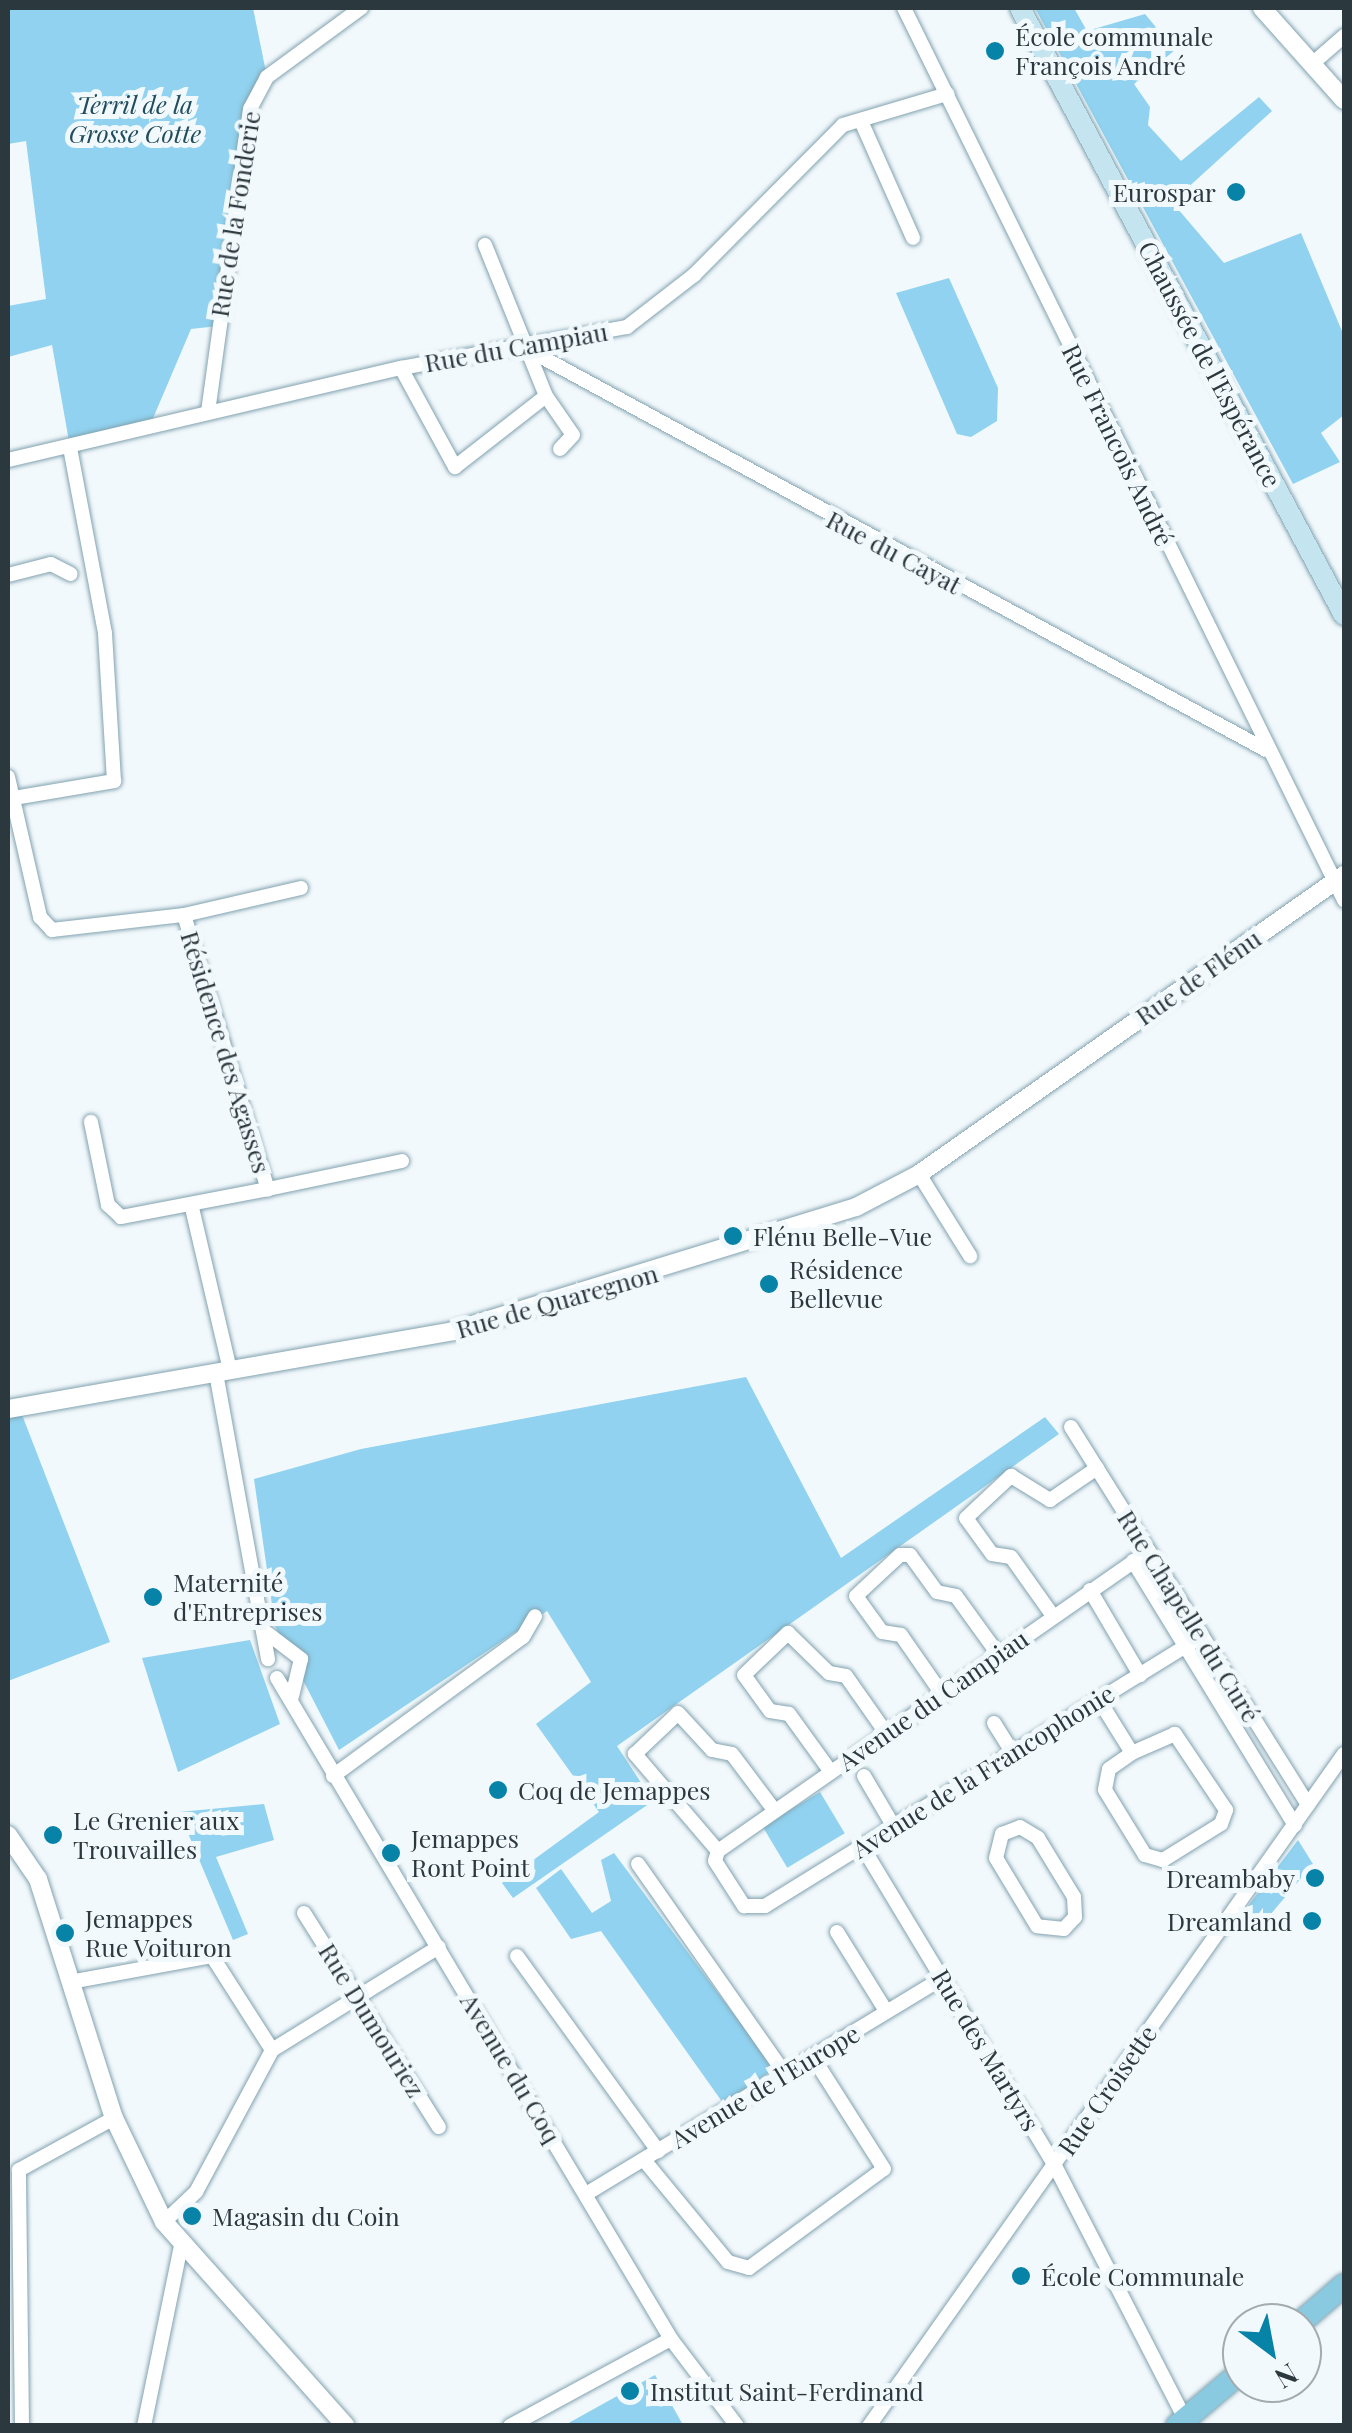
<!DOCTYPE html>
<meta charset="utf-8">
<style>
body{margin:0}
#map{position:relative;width:1352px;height:2433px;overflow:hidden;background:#f2f9fc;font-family:"Playfair Display",serif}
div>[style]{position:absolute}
.green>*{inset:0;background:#90d2ef;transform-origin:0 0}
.roads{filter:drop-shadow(0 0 2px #82a2b0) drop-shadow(0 0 2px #82a2b0)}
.minor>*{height:14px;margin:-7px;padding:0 7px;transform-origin:7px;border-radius:7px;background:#fff}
.tertiary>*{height:18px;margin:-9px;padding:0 9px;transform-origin:9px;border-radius:9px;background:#fff}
.secondary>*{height:20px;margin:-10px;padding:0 10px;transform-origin:10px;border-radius:10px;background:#c4e4f0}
.primary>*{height:22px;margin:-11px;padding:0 11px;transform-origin:11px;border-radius:11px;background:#8acae1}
.dots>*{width:28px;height:28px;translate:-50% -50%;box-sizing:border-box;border:5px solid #f2f9fc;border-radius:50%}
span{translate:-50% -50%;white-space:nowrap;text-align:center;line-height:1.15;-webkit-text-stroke:10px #f2f9fc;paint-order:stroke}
.poi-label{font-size:25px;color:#2b383e}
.left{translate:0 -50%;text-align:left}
.right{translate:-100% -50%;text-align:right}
.park-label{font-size:25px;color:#214c5d;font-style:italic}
.street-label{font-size:25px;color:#2b383e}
.frame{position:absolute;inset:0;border:10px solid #2b383e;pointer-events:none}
.north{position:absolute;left:1222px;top:2303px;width:100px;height:100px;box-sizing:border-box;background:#f2f9fc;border:2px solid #a2acb0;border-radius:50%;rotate:148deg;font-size:28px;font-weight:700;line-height:40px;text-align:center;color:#2b383e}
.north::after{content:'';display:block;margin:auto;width:35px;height:45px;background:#0783a8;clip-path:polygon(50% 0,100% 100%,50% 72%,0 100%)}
</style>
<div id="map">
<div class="green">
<i style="clip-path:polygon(8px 8px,253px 8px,267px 77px,256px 92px,218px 326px,191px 329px,151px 423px,70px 447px,52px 345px,8px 357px,8px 306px,46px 299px,26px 141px,8px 144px)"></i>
<i style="clip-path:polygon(1035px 8px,1074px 8px,1087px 31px,1145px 14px,1175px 50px,1134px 84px,1150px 107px,1148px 125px,1181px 161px,1259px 97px,1272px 111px,1172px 202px,1224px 263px,1301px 233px,1344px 336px,1344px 415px,1321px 433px,1340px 462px,1293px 484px)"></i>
<i style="clip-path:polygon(949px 278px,998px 388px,997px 421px,971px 437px,957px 434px,896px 293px)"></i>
<i style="clip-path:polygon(746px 1377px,841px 1558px,1045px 1417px,1059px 1434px,617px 1746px,653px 1801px,513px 1898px,502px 1883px,599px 1812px,536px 1724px,591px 1682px,547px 1611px,339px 1750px,275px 1626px,254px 1479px,361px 1449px)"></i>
<i style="clip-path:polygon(19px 1407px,110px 1642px,8px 1681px,8px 1409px)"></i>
<i style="clip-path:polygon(250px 1640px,280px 1724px,178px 1772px,142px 1658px)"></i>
<i style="left:820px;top:1792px;width:48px;height:67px;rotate:59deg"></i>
<i style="clip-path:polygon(264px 1804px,274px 1840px,216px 1857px,248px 1934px,233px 1940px,179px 1812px)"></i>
<i style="clip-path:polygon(1298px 1840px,1313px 1864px,1259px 1928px,1248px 1906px)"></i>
<i style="clip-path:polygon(614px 1853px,770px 2063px,770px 2072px,723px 2103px,601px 1931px,571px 1939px,536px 1888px,561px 1869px,592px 1913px,611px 1901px,601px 1860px)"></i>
<i style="clip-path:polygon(655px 2375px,683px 2425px,565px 2425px)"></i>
</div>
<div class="roads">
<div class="minor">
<i style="left:904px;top:8px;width:995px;rotate:63.74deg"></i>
<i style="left:1312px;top:64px;width:43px;rotate:-41.2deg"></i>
<i style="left:861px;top:121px;width:128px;rotate:66deg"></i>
<i style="left:525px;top:348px;width:843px;rotate:28.48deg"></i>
<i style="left:401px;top:368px;width:113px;rotate:61.4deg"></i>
<i style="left:455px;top:467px;width:115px;rotate:-38deg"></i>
<i style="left:546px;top:396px;width:163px;rotate:-112deg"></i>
<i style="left:546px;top:396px;width:47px;rotate:55.3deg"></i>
<i style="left:573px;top:435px;width:19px;rotate:133deg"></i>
<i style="left:208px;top:412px;width:306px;rotate:-82.1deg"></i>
<i style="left:250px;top:109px;width:36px;rotate:-62deg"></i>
<i style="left:267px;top:77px;width:117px;rotate:-36.3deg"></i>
<i style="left:8px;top:460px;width:404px;rotate:-13.2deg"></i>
<i style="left:401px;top:368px;width:230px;rotate:-10.3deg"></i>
<i style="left:627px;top:327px;width:85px;rotate:-37.8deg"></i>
<i style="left:694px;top:275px;width:211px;rotate:-45.2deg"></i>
<i style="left:843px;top:125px;width:109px;rotate:-16.6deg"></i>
<i style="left:8px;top:575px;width:44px;rotate:-14.3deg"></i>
<i style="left:51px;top:564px;width:22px;rotate:27deg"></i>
<i style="left:8px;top:777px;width:144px;rotate:77.1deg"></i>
<i style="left:40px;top:917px;width:18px;rotate:47deg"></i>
<i style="left:52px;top:930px;width:133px;rotate:-6.5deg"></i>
<i style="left:184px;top:915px;width:287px;rotate:73deg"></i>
<i style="left:268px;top:1189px;width:150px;rotate:169.2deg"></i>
<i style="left:121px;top:1217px;width:18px;rotate:-137deg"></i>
<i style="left:108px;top:1205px;width:85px;rotate:-101.6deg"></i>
<i style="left:8px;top:799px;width:108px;rotate:-9.6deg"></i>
<i style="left:114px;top:781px;width:148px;rotate:-93.5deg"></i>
<i style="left:105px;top:633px;width:189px;rotate:-100.7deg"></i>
<i style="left:184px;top:915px;width:120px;rotate:-13deg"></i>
<i style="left:919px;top:1174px;width:97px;rotate:58.1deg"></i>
<i style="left:268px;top:1189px;width:137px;rotate:-11.8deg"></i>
<i style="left:192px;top:1208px;width:166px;rotate:76.8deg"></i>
<i style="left:216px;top:1373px;width:291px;rotate:79.7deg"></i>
<i style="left:1071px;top:1427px;width:446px;rotate:57.9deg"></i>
<i style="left:1133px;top:1561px;width:310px;rotate:58.5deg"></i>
<i style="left:1090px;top:1590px;width:99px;rotate:59.5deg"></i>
<i style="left:1053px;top:1616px;width:72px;rotate:-125.4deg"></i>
<i style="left:1011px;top:1557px;width:19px;rotate:-171deg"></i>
<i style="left:992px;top:1554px;width:44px;rotate:-125.8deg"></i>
<i style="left:966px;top:1518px;width:62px;rotate:-43deg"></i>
<i style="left:1011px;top:1476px;width:46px;rotate:31.6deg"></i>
<i style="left:1050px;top:1500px;width:57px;rotate:-34.2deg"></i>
<i style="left:263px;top:1630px;width:48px;rotate:37.3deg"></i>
<i style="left:301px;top:1659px;width:42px;rotate:103.7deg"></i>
<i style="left:277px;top:1678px;width:770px;rotate:59.2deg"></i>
<i style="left:671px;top:2339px;width:109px;rotate:52.8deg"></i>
<i style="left:942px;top:1694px;width:72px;rotate:-124.8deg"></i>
<i style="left:901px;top:1635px;width:19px;rotate:-171deg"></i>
<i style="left:882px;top:1632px;width:44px;rotate:-125.8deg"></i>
<i style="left:856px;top:1596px;width:60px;rotate:-43deg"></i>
<i style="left:900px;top:1555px;width:10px"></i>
<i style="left:910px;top:1555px;width:46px;rotate:53.9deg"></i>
<i style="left:937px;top:1592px;width:19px;rotate:12deg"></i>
<i style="left:956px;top:1596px;width:72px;rotate:54.1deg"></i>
<i style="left:1099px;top:1700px;width:62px;rotate:58.1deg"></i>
<i style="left:1132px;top:1753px;width:28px;rotate:145deg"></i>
<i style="left:1109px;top:1769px;width:21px;rotate:101deg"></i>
<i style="left:1105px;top:1790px;width:76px;rotate:58.4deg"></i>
<i style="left:1145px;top:1855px;width:19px;rotate:16deg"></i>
<i style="left:1163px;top:1860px;width:68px;rotate:-31.8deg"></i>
<i style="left:1221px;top:1824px;width:15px;rotate:-70deg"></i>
<i style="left:1226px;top:1810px;width:92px;rotate:-123.9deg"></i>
<i style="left:1175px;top:1734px;width:47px;rotate:156.2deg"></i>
<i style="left:994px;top:1723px;width:36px;rotate:58deg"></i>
<i style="left:831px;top:1772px;width:72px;rotate:-125.9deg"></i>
<i style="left:789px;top:1714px;width:19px;rotate:-171deg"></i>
<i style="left:770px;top:1711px;width:44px;rotate:-125.8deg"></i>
<i style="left:744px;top:1675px;width:61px;rotate:-43.7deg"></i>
<i style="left:788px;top:1633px;width:57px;rotate:44.3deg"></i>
<i style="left:829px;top:1673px;width:17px;rotate:10deg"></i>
<i style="left:846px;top:1676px;width:70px;rotate:54.9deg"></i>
<i style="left:333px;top:1776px;width:235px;rotate:-36.2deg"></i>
<i style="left:523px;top:1637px;width:24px;rotate:-60deg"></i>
<i style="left:864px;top:1776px;width:59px;rotate:59.5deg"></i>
<i style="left:1020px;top:1827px;width:21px;rotate:31deg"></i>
<i style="left:1038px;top:1838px;width:69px;rotate:58.6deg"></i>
<i style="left:1074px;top:1897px;width:20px;rotate:87deg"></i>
<i style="left:1075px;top:1917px;width:16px;rotate:133deg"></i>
<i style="left:1064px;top:1929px;width:27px;rotate:-174deg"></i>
<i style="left:1037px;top:1926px;width:79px;rotate:-121.1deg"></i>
<i style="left:996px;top:1858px;width:25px;rotate:-76deg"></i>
<i style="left:1002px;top:1834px;width:19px;rotate:-21deg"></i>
<i style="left:862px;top:1846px;width:371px;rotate:58.9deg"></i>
<i style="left:1054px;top:2164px;width:293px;rotate:62.8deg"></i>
<i style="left:718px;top:1851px;width:10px;rotate:107deg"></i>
<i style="left:715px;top:1861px;width:54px;rotate:57.2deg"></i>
<i style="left:744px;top:1906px;width:21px"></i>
<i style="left:765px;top:1906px;width:514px;rotate:-31.71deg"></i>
<i style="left:718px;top:1851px;width:525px;rotate:-34.84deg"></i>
<i style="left:718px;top:1851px;width:128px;rotate:-130.6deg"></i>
<i style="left:635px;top:1754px;width:59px;rotate:-43.6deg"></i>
<i style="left:678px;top:1713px;width:50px;rotate:47.4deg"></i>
<i style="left:712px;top:1750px;width:20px;rotate:11deg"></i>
<i style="left:732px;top:1754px;width:71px;rotate:53deg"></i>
<i style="left:638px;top:1864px;width:256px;rotate:55deg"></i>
<i style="left:304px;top:1913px;width:253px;rotate:57.8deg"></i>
<i style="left:837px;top:1932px;width:93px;rotate:58.2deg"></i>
<i style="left:517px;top:1956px;width:241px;rotate:54.1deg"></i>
<i style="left:70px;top:1982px;width:144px;rotate:-10.4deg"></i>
<i style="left:212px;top:1956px;width:112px;rotate:57.4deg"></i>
<i style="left:644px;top:2160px;width:132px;rotate:50.5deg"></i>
<i style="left:728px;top:2262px;width:22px;rotate:16deg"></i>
<i style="left:749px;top:2268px;width:167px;rotate:-36.3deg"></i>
<i style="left:884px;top:2169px;width:133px;rotate:-122.4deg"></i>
<i style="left:586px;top:2194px;width:416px;rotate:-31.2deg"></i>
<i style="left:164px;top:2222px;width:44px;rotate:-43.2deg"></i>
<i style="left:196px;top:2192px;width:161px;rotate:-61.8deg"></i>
<i style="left:272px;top:2050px;width:196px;rotate:-31.7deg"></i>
<i style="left:22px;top:2426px;width:256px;rotate:-90.7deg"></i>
<i style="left:19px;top:2170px;width:108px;rotate:-28.7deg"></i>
<i style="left:144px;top:2426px;width:184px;rotate:-78.4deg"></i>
<i style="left:510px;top:2426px;width:183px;rotate:-28.4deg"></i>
<i style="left:869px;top:2426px;width:823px;rotate:-54.75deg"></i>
</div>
<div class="tertiary">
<i style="left:1262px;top:8px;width:123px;rotate:48.3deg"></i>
<i style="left:8px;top:1409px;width:452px;rotate:-9.9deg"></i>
<i style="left:453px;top:1331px;width:422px;rotate:-17.1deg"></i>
<i style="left:856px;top:1207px;width:71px;rotate:-27.6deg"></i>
<i style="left:919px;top:1174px;width:520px;rotate:-35.13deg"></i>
<i style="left:8px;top:1835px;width:53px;rotate:55.7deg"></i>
<i style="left:38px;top:1879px;width:251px;rotate:72.4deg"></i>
<i style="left:114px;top:2118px;width:115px;rotate:64.3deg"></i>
<i style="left:164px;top:2222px;width:273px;rotate:48.3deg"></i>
</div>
<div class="secondary">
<i style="left:1020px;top:8px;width:688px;rotate:61.91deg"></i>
</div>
<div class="primary">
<i style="left:1300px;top:2323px;width:58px;rotate:-40.8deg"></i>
<i style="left:1177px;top:2426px;width:85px;rotate:-40.2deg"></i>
</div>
</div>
<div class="dots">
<i style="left:995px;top:51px;background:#0783a8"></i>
<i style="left:1236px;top:192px;background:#0783a8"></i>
<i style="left:733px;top:1236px;background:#0783a8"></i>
<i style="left:769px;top:1284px;background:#0783a8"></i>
<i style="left:153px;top:1597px;background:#0783a8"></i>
<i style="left:498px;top:1790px;background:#0783a8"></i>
<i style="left:53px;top:1835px;background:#0783a8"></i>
<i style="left:391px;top:1853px;background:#0783a8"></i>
<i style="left:1315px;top:1878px;background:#0783a8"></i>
<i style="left:1312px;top:1921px;background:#0783a8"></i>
<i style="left:65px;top:1933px;background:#0783a8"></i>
<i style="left:192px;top:2216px;background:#0783a8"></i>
<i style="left:1021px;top:2276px;background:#0783a8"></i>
<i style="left:630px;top:2391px;background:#0783a8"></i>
</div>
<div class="poi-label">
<span class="left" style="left:1015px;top:51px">École communale<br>François André</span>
<span class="right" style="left:1216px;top:192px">Eurospar</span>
<span class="left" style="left:753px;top:1236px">Flénu Belle-Vue</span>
<span class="left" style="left:789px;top:1284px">Résidence<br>Bellevue</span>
<span class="left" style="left:173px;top:1597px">Maternité<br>d'Entreprises</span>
<span class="left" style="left:518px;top:1790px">Coq de Jemappes</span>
<span class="left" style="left:73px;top:1835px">Le Grenier aux<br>Trouvailles</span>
<span class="left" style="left:411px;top:1853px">Jemappes<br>Ront Point</span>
<span class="right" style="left:1295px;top:1878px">Dreambaby</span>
<span class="left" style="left:85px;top:1933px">Jemappes<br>Rue Voituron</span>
<span class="right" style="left:1292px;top:1921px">Dreamland</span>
<span class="left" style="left:212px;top:2216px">Magasin du Coin</span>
<span class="left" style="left:1041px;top:2276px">École Communale</span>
<span class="left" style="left:650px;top:2391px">Institut Saint-Ferdinand</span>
</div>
<div class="park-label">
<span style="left:135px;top:119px">Terril de la<br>Grosse Cotte</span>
</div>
<div class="street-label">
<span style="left:235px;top:214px;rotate:-81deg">Rue de la Fonderie</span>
<span style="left:516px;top:347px;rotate:-10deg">Rue du Campiau</span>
<span style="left:1210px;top:364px;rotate:62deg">Chaussée de l'Espérance</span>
<span style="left:1118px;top:445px;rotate:64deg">Rue Francois André</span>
<span style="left:894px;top:552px;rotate:28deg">Rue du Cayat</span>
<span style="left:1198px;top:977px;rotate:-35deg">Rue de Flénu</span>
<span style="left:226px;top:1052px;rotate:73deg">Résidence des Agasses</span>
<span style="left:557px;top:1301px;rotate:-16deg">Rue de Quaregnon</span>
<span style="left:1189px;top:1616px;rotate:58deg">Rue Chapelle du Curé</span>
<span style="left:933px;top:1700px;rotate:-35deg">Avenue du Campiau</span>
<span style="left:983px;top:1771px;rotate:-32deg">Avenue de la Francophonie</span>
<span style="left:372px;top:2020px;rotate:58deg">Rue Dumouriez</span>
<span style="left:986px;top:2050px;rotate:59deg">Rue des Martyrs</span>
<span style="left:511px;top:2068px;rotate:59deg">Avenue du Coq</span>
<span style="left:765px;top:2086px;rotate:-31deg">Avenue de l'Europe</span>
<span style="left:1107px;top:2090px;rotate:-55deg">Rue Croisette</span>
</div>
<div class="frame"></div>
<div class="north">N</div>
</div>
